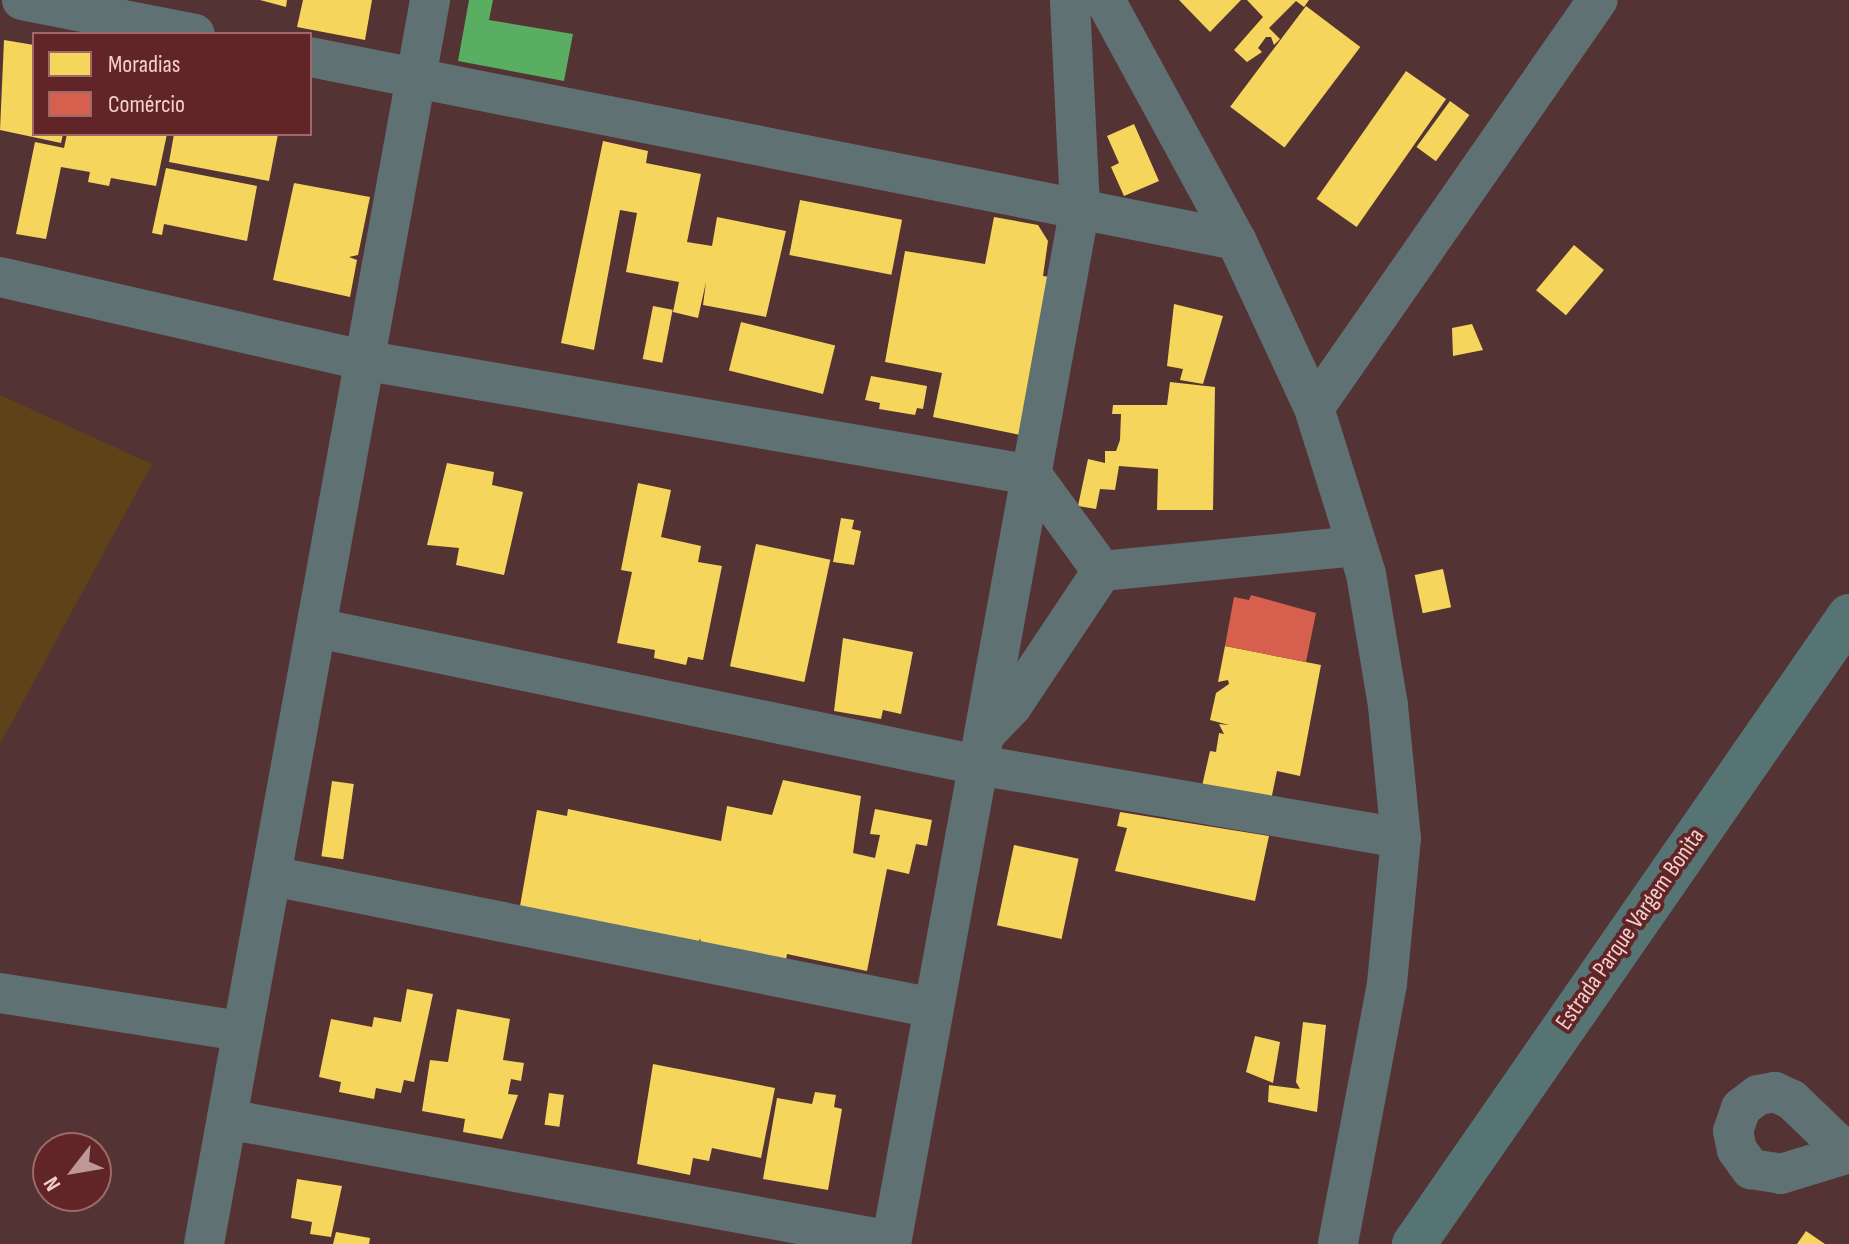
<!DOCTYPE html>
<meta charset="utf-8">
<style>
body{margin:0}
#map{position:relative;width:1849px;height:1244px;overflow:hidden;background:#543334;font-family:"Sofia Sans Condensed",sans-serif}
div>[style]{position:absolute}
.green>*{inset:0;background:#5d4317}
.homes>*{inset:0;background:#f6d55c;transform-origin:0 0}
.shops>*{inset:0;background:#d6604d}
.public>*{inset:0;background:#5aae61}
.street>*{height:40px;margin:-20px;padding:0 20px;transform-origin:20px;border-radius:20px;background:#607173}
.secondary>*{height:44px;margin:-22px;padding:0 22px;transform-origin:22px;border-radius:22px;background:#577475}
span{translate:-50% -50%;white-space:nowrap;text-align:center;line-height:1.15;-webkit-text-stroke:8px #622527;paint-order:stroke}
.street-label{font-size:24px;color:#f5cfcd}
.legend{position:absolute;left:32px;top:32px;width:280px;height:104px;box-sizing:border-box;background:#622527;border:2px solid #9d6969;margin:0;padding:10px 14px;list-style:none;font-size:24px;color:#f5cfcd}
.legend li{display:flex;align-items:center;gap:16px;height:40px}
.legend b{width:40px;border:2px solid #9d6969}
.north{position:absolute;left:32px;top:1132px;width:80px;height:80px;box-sizing:border-box;background:#622527;border:2px solid #9d6969;border-radius:50%;rotate:239deg;font-size:22px;font-weight:700;line-height:32px;text-align:center;color:#f5cfcd}
.north::after{content:'';display:block;margin:auto;width:28px;height:36px;background:#bd9897;clip-path:polygon(50% 0,100% 100%,50% 72%,0 100%)}
</style>
<div id="map">
<div class="green">
<i style="clip-path:polygon(0 395px,152px 464px,0 744px)"></i>
</div>
<div class="homes">
<i style="clip-path:polygon(260px 0,287px 0,286px 7px)"></i>
<i style="clip-path:polygon(303px 0,372px 0,365px 40px,297px 27px)"></i>
<i style="clip-path:polygon(1179px 0,1241px 0,1210px 32px)"></i>
<i style="clip-path:polygon(1247px 0,1309px 0,1304px 7px,1296px 1px,1269px 28px,1280px 39px,1274px 45px,1271px 37px,1266px 37px,1258px 48px,1262px 52px,1247px 62px,1234px 50px,1263px 17px)"></i>
<i style="left:1306px;top:6px;width:68px;height:126px;rotate:37deg"></i>
<i style="clip-path:polygon(4px 40px,34px 45px,34px 134px,63px 134px,61px 143px,0 130px)"></i>
<i style="left:1406px;top:71px;width:49px;height:156px;rotate:35deg"></i>
<i style="left:1450px;top:101px;width:24px;height:57px;rotate:36deg"></i>
<i style="clip-path:polygon(1134px 124px,1159px 181px,1124px 196px,1111px 167px,1119px 163px,1107px 136px)"></i>
<i style="clip-path:polygon(67px 134px,167px 134px,156px 186px,111px 178px,109px 186px,88px 182px,90px 172px,61px 167px,46px 239px,16px 234px,35px 142px,64px 148px)"></i>
<i style="clip-path:polygon(174px 134px,278px 134px,269px 181px,169px 162px)"></i>
<i style="clip-path:polygon(603px 141px,648px 151px,646px 163px,701px 174px,687px 242px,712px 246px,717px 217px,786px 231px,766px 317px,703px 305px,706px 282px,698px 318px,673px 312px,679px 282px,626px 272px,637px 213px,620px 210px,594px 350px,561px 343px)"></i>
<i style="clip-path:polygon(166px 168px,257px 186px,247px 241px,164px 224px,162px 235px,152px 233px)"></i>
<i style="clip-path:polygon(294px 183px,370px 197px,358px 255px,349px 257px,357px 260px,350px 297px,273px 280px)"></i>
<i style="left:800px;top:200px;width:104px;height:56px;rotate:11deg"></i>
<i style="clip-path:polygon(994px 217px,1038px 225px,1048px 241px,1043px 276px,1050px 277px,1020px 435px,933px 417px,942px 373px,885px 362px,905px 251px,985px 264px)"></i>
<i style="left:1574px;top:245px;width:39px;height:59px;rotate:40deg"></i>
<i style="clip-path:polygon(1174px 304px,1223px 316px,1203px 384px,1180px 380px,1183px 369px,1167px 366px)"></i>
<i style="left:653px;top:306px;width:20px;height:54px;rotate:11deg"></i>
<i style="left:741px;top:322px;width:97px;height:50px;rotate:14deg"></i>
<i style="clip-path:polygon(1472px 324px,1483px 350px,1453px 356px,1452px 328px)"></i>
<i style="clip-path:polygon(871px 376px,927px 386px,923px 409px,917px 408px,915px 415px,879px 409px,880px 403px,865px 400px)"></i>
<i style="clip-path:polygon(1170px 382px,1215px 387px,1213px 510px,1157px 510px,1158px 469px,1119px 466px,1115px 490px,1100px 489px,1096px 509px,1078px 506px,1088px 459px,1105px 463px,1105px 451px,1116px 451px,1120px 440px,1121px 414px,1112px 414px,1113px 405px,1167px 405px)"></i>
<i style="clip-path:polygon(447px 463px,494px 472px,492px 485px,523px 492px,504px 575px,456px 565px,459px 548px,427px 545px)"></i>
<i style="clip-path:polygon(638px 483px,671px 490px,661px 537px,701px 546px,698px 562px,722px 566px,703px 660px,688px 657px,686px 665px,654px 658px,655px 650px,617px 643px,632px 572px,621px 570px)"></i>
<i style="clip-path:polygon(841px 518px,854px 520px,852px 529px,861px 531px,854px 565px,833px 562px)"></i>
<i style="left:756px;top:544px;width:76px;height:125px;rotate:12deg"></i>
<i style="left:1443px;top:569px;width:39px;height:29px;rotate:78deg"></i>
<i style="clip-path:polygon(843px 638px,913px 652px,901px 714px,883px 710px,881px 719px,834px 711px)"></i>
<i style="clip-path:polygon(1225px 646px,1321px 665px,1300px 776px,1277px 771px,1271px 800px,1202px 786px,1210px 751px,1216px 752px,1219px 733px,1224px 734px,1219px 724px,1229px 725px,1210px 720px,1216px 693px,1229px 684px,1228px 680px,1218px 682px)"></i>
<i style="clip-path:polygon(783px 780px,861px 796px,853px 853px,875px 858px,880px 835px,870px 834px,875px 809px,932px 820px,927px 846px,916px 844px,909px 874px,887px 869px,867px 971px,787px 954px,785px 967px,703px 951px,700px 938px,699px 942px,520px 906px,537px 810px,567px 816px,568px 809px,721px 841px,727px 806px,772px 815px)"></i>
<i style="left:332px;top:781px;width:22px;height:76px;rotate:8deg"></i>
<i style="clip-path:polygon(1120px 812px,1269px 836px,1255px 901px,1115px 871px,1127px 828px,1117px 826px)"></i>
<i style="left:1014px;top:845px;width:66px;height:82px;rotate:12deg"></i>
<i style="clip-path:polygon(407px 989px,433px 994px,414px 1082px,404px 1080px,401px 1093px,376px 1088px,374px 1099px,339px 1092px,341px 1082px,319px 1077px,331px 1019px,372px 1027px,374px 1017px,401px 1022px)"></i>
<i style="clip-path:polygon(457px 1009px,510px 1019px,503px 1060px,524px 1063px,521px 1081px,511px 1079px,508px 1094px,518px 1095px,502px 1139px,463px 1132px,465px 1119px,422px 1111px,430px 1060px,448px 1062px)"></i>
<i style="clip-path:polygon(1303px 1022px,1326px 1025px,1317px 1112px,1268px 1102px,1269px 1085px,1300px 1089px,1296px 1082px)"></i>
<i style="clip-path:polygon(1255px 1036px,1280px 1042px,1273px 1083px,1246px 1072px)"></i>
<i style="clip-path:polygon(653px 1064px,775px 1088px,761px 1158px,712px 1148px,709px 1161px,693px 1158px,690px 1175px,637px 1164px)"></i>
<i style="clip-path:polygon(815px 1092px,836px 1095px,834px 1107px,842px 1109px,828px 1190px,763px 1179px,777px 1098px,812px 1104px)"></i>
<i style="left:549px;top:1093px;width:15px;height:32px;rotate:8deg"></i>
<i style="clip-path:polygon(297px 1179px,342px 1186px,331px 1237px,310px 1234px,312px 1222px,291px 1218px)"></i>
<i style="clip-path:polygon(1806px 1231px,1825px 1244px,1797px 1244px)"></i>
<i style="clip-path:polygon(336px 1232px,370px 1238px,369px 1244px,333px 1244px)"></i>
</div>
<div class="shops">
<i style="clip-path:polygon(1251px 595px,1316px 613px,1306px 662px,1225px 646px,1234px 597px,1249px 600px)"></i>
</div>
<div class="public">
<i style="clip-path:polygon(469px 0,493px 0,489px 20px,573px 34px,564px 81px,458px 61px)"></i>
</div>
<div class="street">
<i style="left:22px;top:0;width:176px;rotate:11.1deg"></i>
<i style="left:1105px;top:0;width:273px;rotate:61.4deg"></i>
<i style="left:1236px;top:240px;width:185px;rotate:65.1deg"></i>
<i style="left:1314px;top:408px;width:174px;rotate:72.6deg"></i>
<i style="left:1366px;top:574px;width:134px;rotate:80.5deg"></i>
<i style="left:1388px;top:706px;width:133px;rotate:84.4deg"></i>
<i style="left:1401px;top:838px;width:147px;rotate:95.5deg"></i>
<i style="left:1387px;top:984px;width:265px;rotate:100.7deg"></i>
<i style="left:310px;top:57px;width:944px;rotate:11.18deg"></i>
<i style="left:0;top:277px;width:371px;rotate:12.9deg"></i>
<i style="left:362px;top:360px;width:680px;rotate:9.74deg"></i>
<i style="left:1032px;top:475px;width:119px;rotate:53.9deg"></i>
<i style="left:1314px;top:408px;width:497px;rotate:-55.2deg"></i>
<i style="left:317px;top:628px;width:675px;rotate:11.71deg"></i>
<i style="left:978px;top:765px;width:429px;rotate:9.8deg"></i>
<i style="left:984px;top:735px;width:40px;rotate:-46deg"></i>
<i style="left:1012px;top:706px;width:162px;rotate:-56.3deg"></i>
<i style="left:1102px;top:571px;width:256px;rotate:-5.6deg"></i>
<i style="left:272px;top:876px;width:674px;rotate:11.29deg"></i>
<i style="left:0;top:993px;width:243px;rotate:9deg"></i>
<i style="left:227px;top:1119px;width:675px;rotate:10.41deg"></i>
<i style="left:1845px;top:1151px;width:74px;rotate:-136.1deg"></i>
<i style="left:1792px;top:1100px;width:19px;rotate:-155deg"></i>
<i style="left:1775px;top:1092px;width:17px;rotate:170deg"></i>
<i style="left:1758px;top:1095px;width:21px;rotate:143deg"></i>
<i style="left:1741px;top:1108px;width:24px;rotate:109deg"></i>
<i style="left:1733px;top:1131px;width:19px;rotate:78deg"></i>
<i style="left:1737px;top:1150px;width:24px;rotate:54deg"></i>
<i style="left:1751px;top:1169px;width:30px;rotate:9deg"></i>
<i style="left:1781px;top:1174px;width:71px;rotate:-17.2deg"></i>
<i style="left:204px;top:1244px;width:1264px;rotate:-79.7deg"></i>
<i style="left:891px;top:1244px;width:1054px;rotate:-79.67deg"></i>
<i style="left:1080px;top:207px;width:207px;rotate:-92.8deg"></i>
</div>
<div class="secondary">
<i style="left:1414px;top:1244px;width:764px;rotate:-55.29deg"></i>
</div>
<div class="street-label">
<span style="left:1630px;top:929px;rotate:-55deg">Estrada Parque Vargem Bonita</span>
</div>
<ul class="legend">
<li><b style="height:22px;background:#f6d55c"></b>Moradias</li>
<li><b style="height:22px;background:#d6604d"></b>Comércio</li>
</ul>
<div class="north">N</div>
</div>
